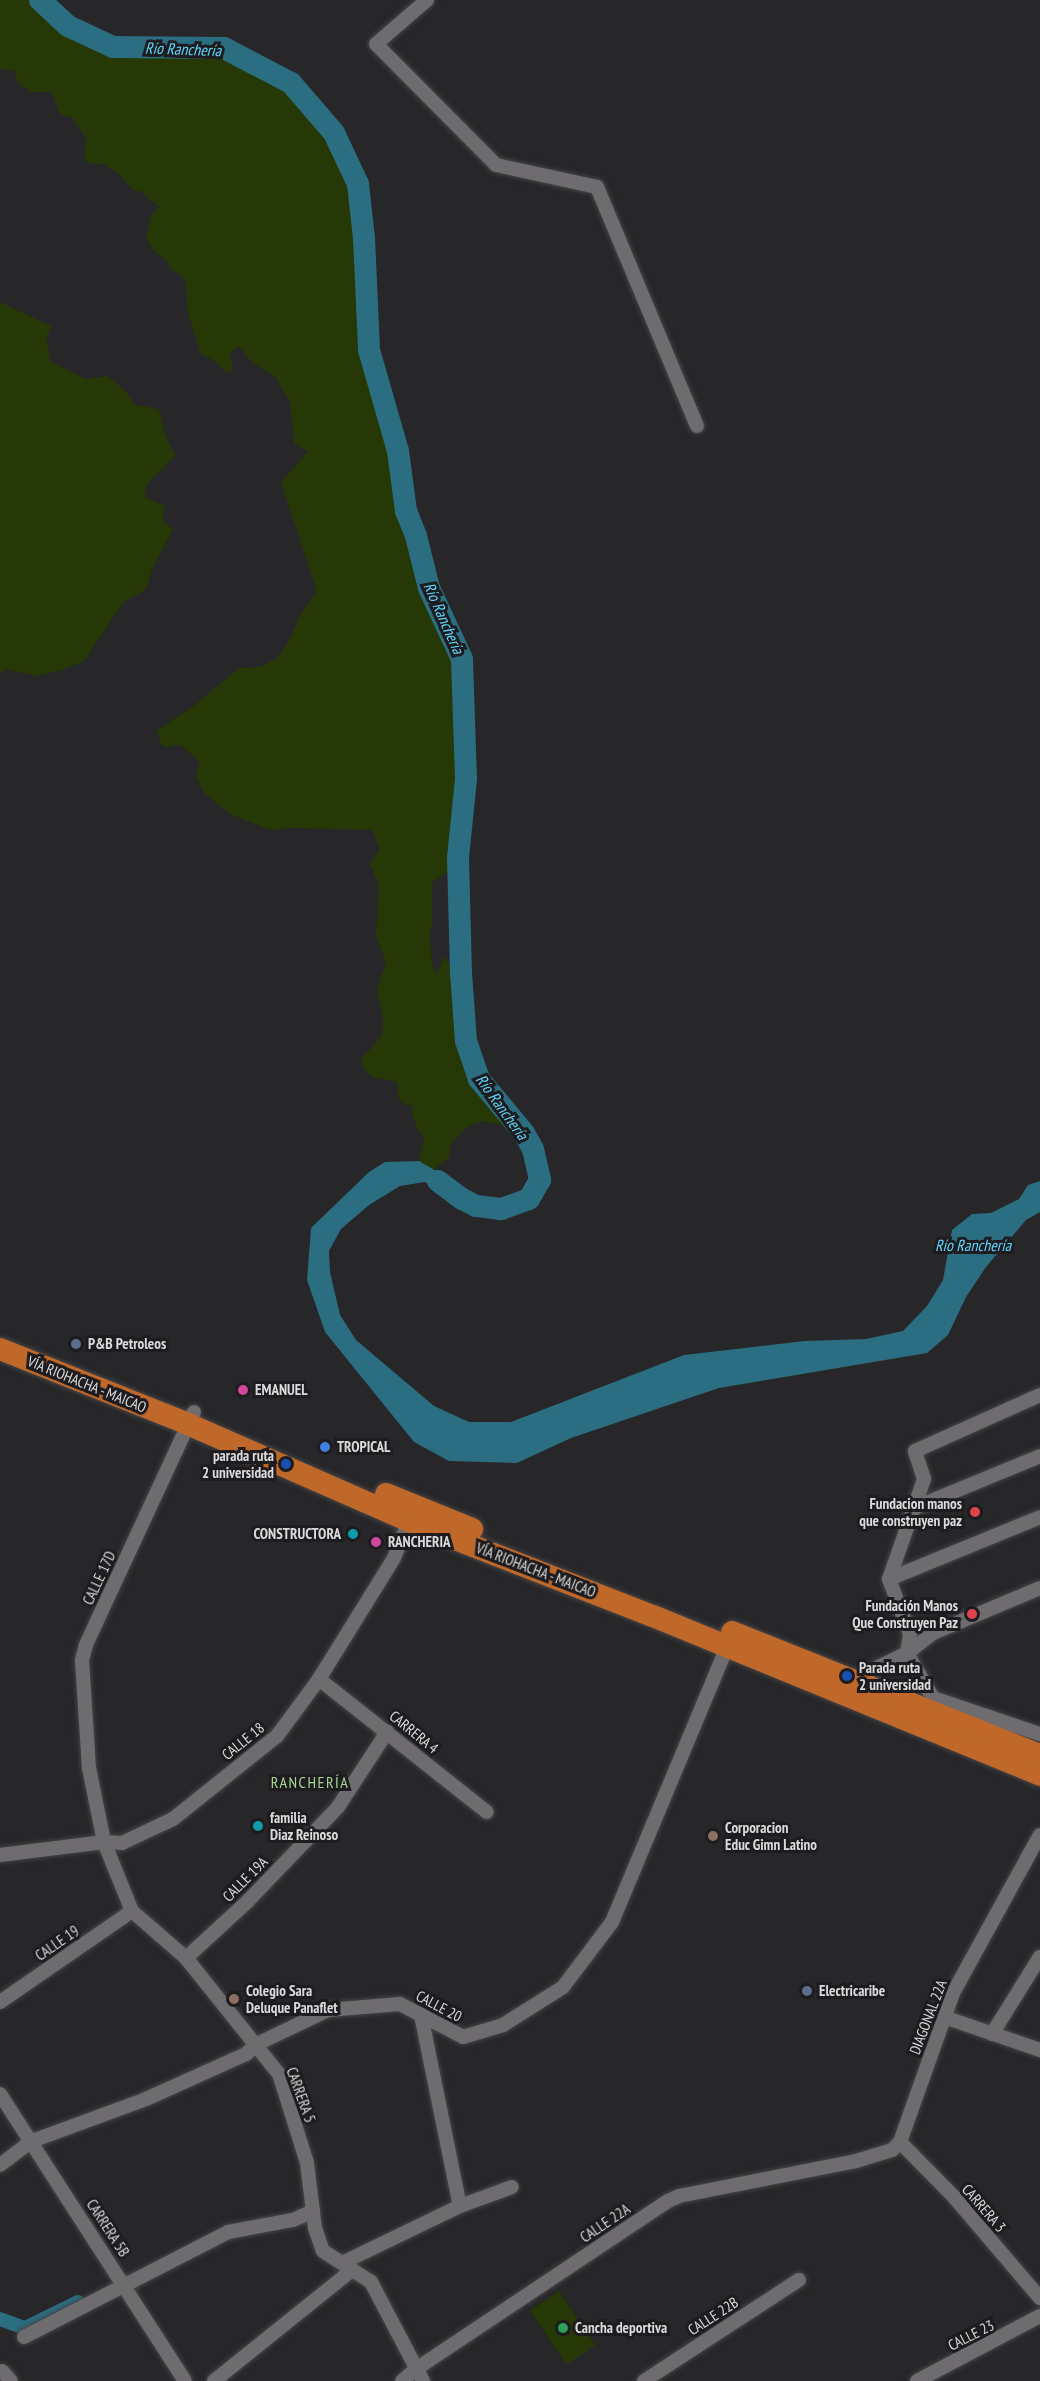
<!DOCTYPE html>
<meta charset="utf-8">
<style>
body{margin:0}
#map{position:relative;width:1040px;height:2381px;overflow:hidden;background:#272629;font-family:"PT Sans Narrow",sans-serif}
div>[style]{position:absolute}
.green>*{inset:0;background:#253805;transform-origin:0 0}
.water>*{inset:0;background:#2b6d81}
.canal>*{height:14px;margin:-7px;padding:0 7px;transform-origin:7px;border-radius:7px;background:#2b6d81}
.river>*{height:22px;margin:-11px;padding:0 11px;transform-origin:11px;border-radius:11px;background:#2b6d81}
.roads{filter:drop-shadow(0 0 2px #454446) drop-shadow(0 0 2px #454446)}
.minor>*{height:14px;margin:-7px;padding:0 7px;transform-origin:7px;border-radius:7px;background:#6e6c6f}
.trunk>*{height:22px;margin:-11px;padding:0 11px;transform-origin:11px;border-radius:11px;background:#bf682a}
.dots>*{width:16px;height:16px;translate:-50% -50%;box-sizing:border-box;border:3px solid #1e1c1f;border-radius:50%}
span{translate:-50% -50%;white-space:nowrap;text-align:center;line-height:1.15;-webkit-text-stroke:6px #1e1c1f;paint-order:stroke}
.poi-label{font-size:15px;color:#dad9db;font-weight:700}
.left{translate:0 -50%;text-align:left}
.right{translate:-100% -50%;text-align:right}
.street-label{font-size:15px;color:#dad9db}
.water-label{font-size:16px;color:#5cd8ff;font-style:italic}
.neighbourhood-label{font-size:16px;color:#a4d698;letter-spacing:1.5px}
</style>
<div id="map">
<div class="green">
<i style="clip-path:polygon(0 0,40px 0,68px 26px,113px 47px,224px 48px,291px 83px,334px 133px,358px 184px,364px 238px,370px 350px,398px 451px,406px 511px,415px 534px,428px 583px,462px 659px,466px 779px,458px 858px,449px 871px,432px 882px,432px 924px,429px 936px,433px 968px,437px 974px,445px 956px,455px 974px,458px 997px,455px 1005px,457px 1047px,463px 1062px,470px 1070px,475px 1069px,481px 1081px,516px 1124px,511px 1128px,485px 1121px,473px 1124px,460px 1133px,451px 1145px,449px 1157px,434px 1170px,419px 1161px,424px 1138px,418px 1129px,412px 1113px,413px 1106px,403px 1104px,398px 1097px,397px 1082px,373px 1077px,364px 1069px,361px 1059px,382px 1036px,383px 1019px,377px 990px,386px 962px,376px 936px,379px 885px,370px 864px,380px 850px,372px 830px,294px 828px,270px 830px,230px 814px,204px 793px,196px 776px,200px 762px,181px 745px,163px 747px,156px 731px,196px 704px,239px 668px,259px 667px,277px 658px,289px 641px,300px 615px,317px 592px,281px 482px,308px 452px,294px 443px,290px 402px,275px 376px,254px 364px,238px 346px,230px 354px,233px 364px,230px 372px,224px 371px,216px 362px,200px 353px,188px 312px,186px 283px,181px 275px,170px 269px,167px 261px,153px 250px,146px 237px,151px 216px,159px 207px,140px 191px,133px 190px,118px 173px,103px 164px,92px 164px,84px 160px,86px 138px,73px 118px,59px 114px,52px 92px,31px 92px,19px 84px,14px 71px,0 69px)"></i>
<i style="clip-path:polygon(0 302px,51px 326px,46px 341px,51px 362px,86px 379px,108px 376px,125px 391px,136px 405px,159px 409px,165px 434px,175px 456px,148px 483px,144px 497px,165px 506px,162px 520px,173px 529px,153px 568px,146px 589px,123px 603px,84px 661px,62px 670px,37px 676px,5px 669px,0 675px)"></i>
<i style="left:559px;top:2291px;width:65px;height:35px;rotate:56deg"></i>
</div>
<div class="water">
<i style="clip-path:polygon(419px 1161px,448px 1178px,462px 1199px,442px 1192px,425px 1182px,400px 1186px,369px 1205px,341px 1229px,329px 1251px,330px 1272px,340px 1315px,356px 1340px,434px 1406px,469px 1422px,511px 1422px,684px 1355px,804px 1341px,866px 1339px,903px 1331px,927px 1306px,943px 1280px,952px 1230px,972px 1214px,991px 1213px,1019px 1199px,1028px 1185px,1040px 1181px,1040px 1212px,1026px 1220px,986px 1267px,966px 1297px,948px 1335px,927px 1353px,719px 1388px,571px 1438px,517px 1463px,449px 1461px,414px 1442px,325px 1332px,307px 1280px,311px 1228px,369px 1172px,385px 1162px)"></i>
</div>
<div class="canal">
<i style="left:0;top:2319px;width:27px;rotate:20deg"></i>
<i style="left:25px;top:2328px;width:59px;rotate:-26.1deg"></i>
</div>
<div class="river">
<i style="left:40px;top:0;width:38px;rotate:43deg"></i>
<i style="left:68px;top:26px;width:50px;rotate:25deg"></i>
<i style="left:113px;top:47px;width:111px;rotate:0.5deg"></i>
<i style="left:224px;top:48px;width:76px;rotate:27.6deg"></i>
<i style="left:291px;top:83px;width:66px;rotate:49.3deg"></i>
<i style="left:334px;top:133px;width:56px;rotate:64.8deg"></i>
<i style="left:358px;top:184px;width:54px;rotate:83.7deg"></i>
<i style="left:364px;top:238px;width:112px;rotate:87.4deg"></i>
<i style="left:369px;top:350px;width:105px;rotate:74deg"></i>
<i style="left:398px;top:451px;width:61px;rotate:82.4deg"></i>
<i style="left:406px;top:511px;width:27px;rotate:68deg"></i>
<i style="left:416px;top:536px;width:54px;rotate:76deg"></i>
<i style="left:429px;top:588px;width:78px;rotate:65.1deg"></i>
<i style="left:462px;top:659px;width:120px;rotate:88.1deg"></i>
<i style="left:466px;top:779px;width:79px;rotate:95.8deg"></i>
<i style="left:458px;top:858px;width:115px;rotate:88.5deg"></i>
<i style="left:461px;top:973px;width:68px;rotate:85.8deg"></i>
<i style="left:466px;top:1041px;width:40px;rotate:71.1deg"></i>
<i style="left:479px;top:1079px;width:70px;rotate:50.2deg"></i>
<i style="left:524px;top:1133px;width:18px;rotate:61deg"></i>
<i style="left:533px;top:1149px;width:32px;rotate:77deg"></i>
<i style="left:540px;top:1180px;width:22px;rotate:120deg"></i>
<i style="left:529px;top:1199px;width:30px;rotate:160deg"></i>
<i style="left:501px;top:1209px;width:25px;rotate:-173deg"></i>
<i style="left:476px;top:1206px;width:16px;rotate:-153deg"></i>
<i style="left:462px;top:1199px;width:30px;rotate:-143deg"></i>
</div>
<div class="roads">
<div class="minor">
<i style="left:427px;top:0;width:67px;rotate:139.2deg"></i>
<i style="left:376px;top:44px;width:170px;rotate:45.2deg"></i>
<i style="left:496px;top:165px;width:103px;rotate:12.3deg"></i>
<i style="left:597px;top:187px;width:259px;rotate:67.3deg"></i>
<i style="left:194px;top:1412px;width:257px;rotate:114.9deg"></i>
<i style="left:86px;top:1645px;width:16px;rotate:105deg"></i>
<i style="left:82px;top:1660px;width:108px;rotate:86.3deg"></i>
<i style="left:89px;top:1768px;width:76px;rotate:78.5deg"></i>
<i style="left:104px;top:1842px;width:74px;rotate:67.9deg"></i>
<i style="left:132px;top:1911px;width:72px;rotate:41deg"></i>
<i style="left:186px;top:1958px;width:149px;rotate:51.3deg"></i>
<i style="left:279px;top:2074px;width:93px;rotate:72.5deg"></i>
<i style="left:307px;top:2163px;width:65px;rotate:83deg"></i>
<i style="left:315px;top:2228px;width:24px;rotate:71deg"></i>
<i style="left:323px;top:2251px;width:57px;rotate:32.9deg"></i>
<i style="left:371px;top:2282px;width:112px;rotate:62.3deg"></i>
<i style="left:914px;top:1508px;width:136px;rotate:-22.4deg"></i>
<i style="left:889px;top:1579px;width:163px;rotate:-22.3deg"></i>
<i style="left:1040px;top:1588px;width:116px;rotate:157.2deg"></i>
<i style="left:933px;top:1633px;width:33px;rotate:142deg"></i>
<i style="left:907px;top:1653px;width:52px;rotate:60deg"></i>
<i style="left:933px;top:1698px;width:113px;rotate:18.6deg"></i>
<i style="left:319px;top:1679px;width:214px;rotate:38.4deg"></i>
<i style="left:852px;top:1683px;width:4px;rotate:-63deg"></i>
<i style="left:854px;top:1679px;width:59px;rotate:-26.1deg"></i>
<i style="left:907px;top:1653px;width:19px;rotate:-81deg"></i>
<i style="left:910px;top:1634px;width:59px;rotate:-110.9deg"></i>
<i style="left:889px;top:1579px;width:106px;rotate:-70.7deg"></i>
<i style="left:924px;top:1479px;width:29px;rotate:-108deg"></i>
<i style="left:915px;top:1451px;width:137px;rotate:-24.1deg"></i>
<i style="left:0;top:1855px;width:105px;rotate:-7.1deg"></i>
<i style="left:104px;top:1842px;width:18px;rotate:3deg"></i>
<i style="left:122px;top:1843px;width:56px;rotate:-25.2deg"></i>
<i style="left:173px;top:1819px;width:133px;rotate:-38.6deg"></i>
<i style="left:277px;top:1736px;width:71px;rotate:-53.6deg"></i>
<i style="left:319px;top:1679px;width:142px;rotate:-58.2deg"></i>
<i style="left:394px;top:1558px;width:40px;rotate:-68deg"></i>
<i style="left:186px;top:1958px;width:83px;rotate:-42.6deg"></i>
<i style="left:247px;top:1902px;width:132px;rotate:-46.2deg"></i>
<i style="left:338px;top:1807px;width:90px;rotate:-56.8deg"></i>
<i style="left:0;top:2002px;width:160px;rotate:-34.6deg"></i>
<i style="left:421px;top:2015px;width:195px;rotate:78.5deg"></i>
<i style="left:944px;top:2017px;width:102px;rotate:19deg"></i>
<i style="left:992px;top:2034px;width:91px;rotate:-58.1deg"></i>
<i style="left:0;top:2094px;width:341px;rotate:57.2deg"></i>
<i style="left:900px;top:2142px;width:77px;rotate:45.5deg"></i>
<i style="left:954px;top:2197px;width:133px;rotate:49.6deg"></i>
<i style="left:0;top:2165px;width:40px;rotate:-37deg"></i>
<i style="left:32px;top:2141px;width:121px;rotate:-20.2deg"></i>
<i style="left:146px;top:2099px;width:110px;rotate:-24.2deg"></i>
<i style="left:246px;top:2054px;width:15px;rotate:-42deg"></i>
<i style="left:257px;top:2044px;width:79px;rotate:-25.6deg"></i>
<i style="left:328px;top:2010px;width:72px;rotate:-4.8deg"></i>
<i style="left:400px;top:2004px;width:71px;rotate:27.6deg"></i>
<i style="left:463px;top:2037px;width:42px;rotate:-16.7deg"></i>
<i style="left:503px;top:2025px;width:71px;rotate:-32.3deg"></i>
<i style="left:563px;top:1987px;width:81px;rotate:-53deg"></i>
<i style="left:612px;top:1922px;width:306px;rotate:-67.3deg"></i>
<i style="left:342px;top:2263px;width:131px;rotate:-25.8deg"></i>
<i style="left:460px;top:2206px;width:55px;rotate:-20.1deg"></i>
<i style="left:24px;top:2337px;width:229px;rotate:-27.2deg"></i>
<i style="left:228px;top:2232px;width:66px;rotate:-10.5deg"></i>
<i style="left:293px;top:2220px;width:22px;rotate:-24deg"></i>
<i style="left:2px;top:2371px;width:13px;rotate:48deg"></i>
<i style="left:214px;top:2381px;width:177px;rotate:-38.8deg"></i>
<i style="left:402px;top:2381px;width:18px;rotate:-41deg"></i>
<i style="left:416px;top:2369px;width:303px;rotate:-33.7deg"></i>
<i style="left:668px;top:2201px;width:12px;rotate:-24deg"></i>
<i style="left:679px;top:2196px;width:180px;rotate:-11.2deg"></i>
<i style="left:856px;top:2161px;width:38px;rotate:-17deg"></i>
<i style="left:892px;top:2150px;width:11px;rotate:-45deg"></i>
<i style="left:900px;top:2142px;width:158px;rotate:-70.4deg"></i>
<i style="left:953px;top:1993px;width:180px;rotate:-61.2deg"></i>
<i style="left:644px;top:2381px;width:185px;rotate:-33.1deg"></i>
<i style="left:917px;top:2381px;width:139px;rotate:-27.9deg"></i>
</div>
<div class="trunk">
<i style="left:0;top:1349px;width:202px;rotate:21.7deg"></i>
<i style="left:188px;top:1424px;width:241px;rotate:23.7deg"></i>
<i style="left:409px;top:1521px;width:262px;rotate:21.3deg"></i>
<i style="left:653px;top:1616px;width:418px;rotate:22.3deg"></i>
<i style="left:386px;top:1494px;width:93px;rotate:22.1deg"></i>
<i style="left:732px;top:1632px;width:332px;rotate:21.8deg"></i>
</div>
</div>
<div class="dots">
<i style="left:76px;top:1344px;background:#5c6f8a"></i>
<i style="left:243px;top:1390px;background:#d1479c"></i>
<i style="left:325px;top:1447px;background:#3f7fe0"></i>
<i style="left:286px;top:1464px;background:#1a4fb4"></i>
<i style="left:975px;top:1512px;background:#e0444e"></i>
<i style="left:353px;top:1534px;background:#0f9aa8"></i>
<i style="left:376px;top:1542px;background:#d1479c"></i>
<i style="left:972px;top:1614px;background:#e0444e"></i>
<i style="left:847px;top:1676px;background:#1a4fb4"></i>
<i style="left:258px;top:1826px;background:#0f9aa8"></i>
<i style="left:713px;top:1836px;background:#8d6e63"></i>
<i style="left:807px;top:1991px;background:#5c6f8a"></i>
<i style="left:234px;top:1999px;background:#8d6e63"></i>
<i style="left:563px;top:2328px;background:#2e9e5b"></i>
</div>
<div class="poi-label">
<span class="left" style="left:88px;top:1344px">P&amp;B Petroleos</span>
<span class="left" style="left:255px;top:1390px">EMANUEL</span>
<span class="left" style="left:337px;top:1447px">TROPICAL</span>
<span class="right" style="left:274px;top:1464px">parada ruta<br>2 universidad</span>
<span class="right" style="left:962px;top:1512px">Fundacion manos<br>que construyen paz</span>
<span class="right" style="left:341px;top:1534px">CONSTRUCTORA</span>
<span class="left" style="left:388px;top:1542px">RANCHERIA</span>
<span class="right" style="left:958px;top:1614px">Fundación Manos<br>Que Construyen Paz</span>
<span class="left" style="left:859px;top:1676px">Parada ruta<br>2 universidad</span>
<span class="left" style="left:270px;top:1826px">familia<br>Diaz Reinoso</span>
<span class="left" style="left:725px;top:1836px">Corporacion<br>Educ Gimn Latino</span>
<span class="left" style="left:246px;top:1999px">Colegio Sara<br>Deluque Panaflet</span>
<span class="left" style="left:819px;top:1991px">Electricaribe</span>
<span class="left" style="left:575px;top:2328px">Cancha deportiva</span>
</div>
<div class="street-label">
<span style="left:87px;top:1384px;rotate:22deg">VÍA RIOHACHA - MAICAO</span>
<span style="left:536px;top:1570px;rotate:21deg">VÍA RIOHACHA - MAICAO</span>
<span style="left:99px;top:1578px;rotate:-65deg">CALLE 17D</span>
<span style="left:414px;top:1732px;rotate:39deg">CARRERA 4</span>
<span style="left:243px;top:1741px;rotate:-39deg">CALLE 18</span>
<span style="left:245px;top:1879px;rotate:-45deg">CALLE 19A</span>
<span style="left:57px;top:1943px;rotate:-35deg">CALLE 19</span>
<span style="left:439px;top:2006px;rotate:28deg">CALLE 20</span>
<span style="left:928px;top:2017px;rotate:-69deg">DIAGONAL 22A</span>
<span style="left:301px;top:2095px;rotate:70deg">CARRERA 5</span>
<span style="left:984px;top:2208px;rotate:49deg">CARRERA 3</span>
<span style="left:605px;top:2223px;rotate:-34deg">CALLE 22A</span>
<span style="left:108px;top:2228px;rotate:57deg">CARRERA 5B</span>
<span style="left:713px;top:2316px;rotate:-33deg">CALLE 22B</span>
<span style="left:971px;top:2335px;rotate:-27deg">CALLE 23</span>
</div>
<div class="water-label">
<span style="left:183px;top:49px;rotate:2deg">Río Ranchería</span>
<span style="left:444px;top:618px;rotate:66deg">Río Ranchería</span>
<span style="left:502px;top:1107px;rotate:54deg">Río Ranchería</span>
<span style="left:973px;top:1245px">Río Ranchería</span>
</div>
<div class="neighbourhood-label">
<span style="left:310px;top:1782px">RANCHERÍA</span>
</div>
</div>
